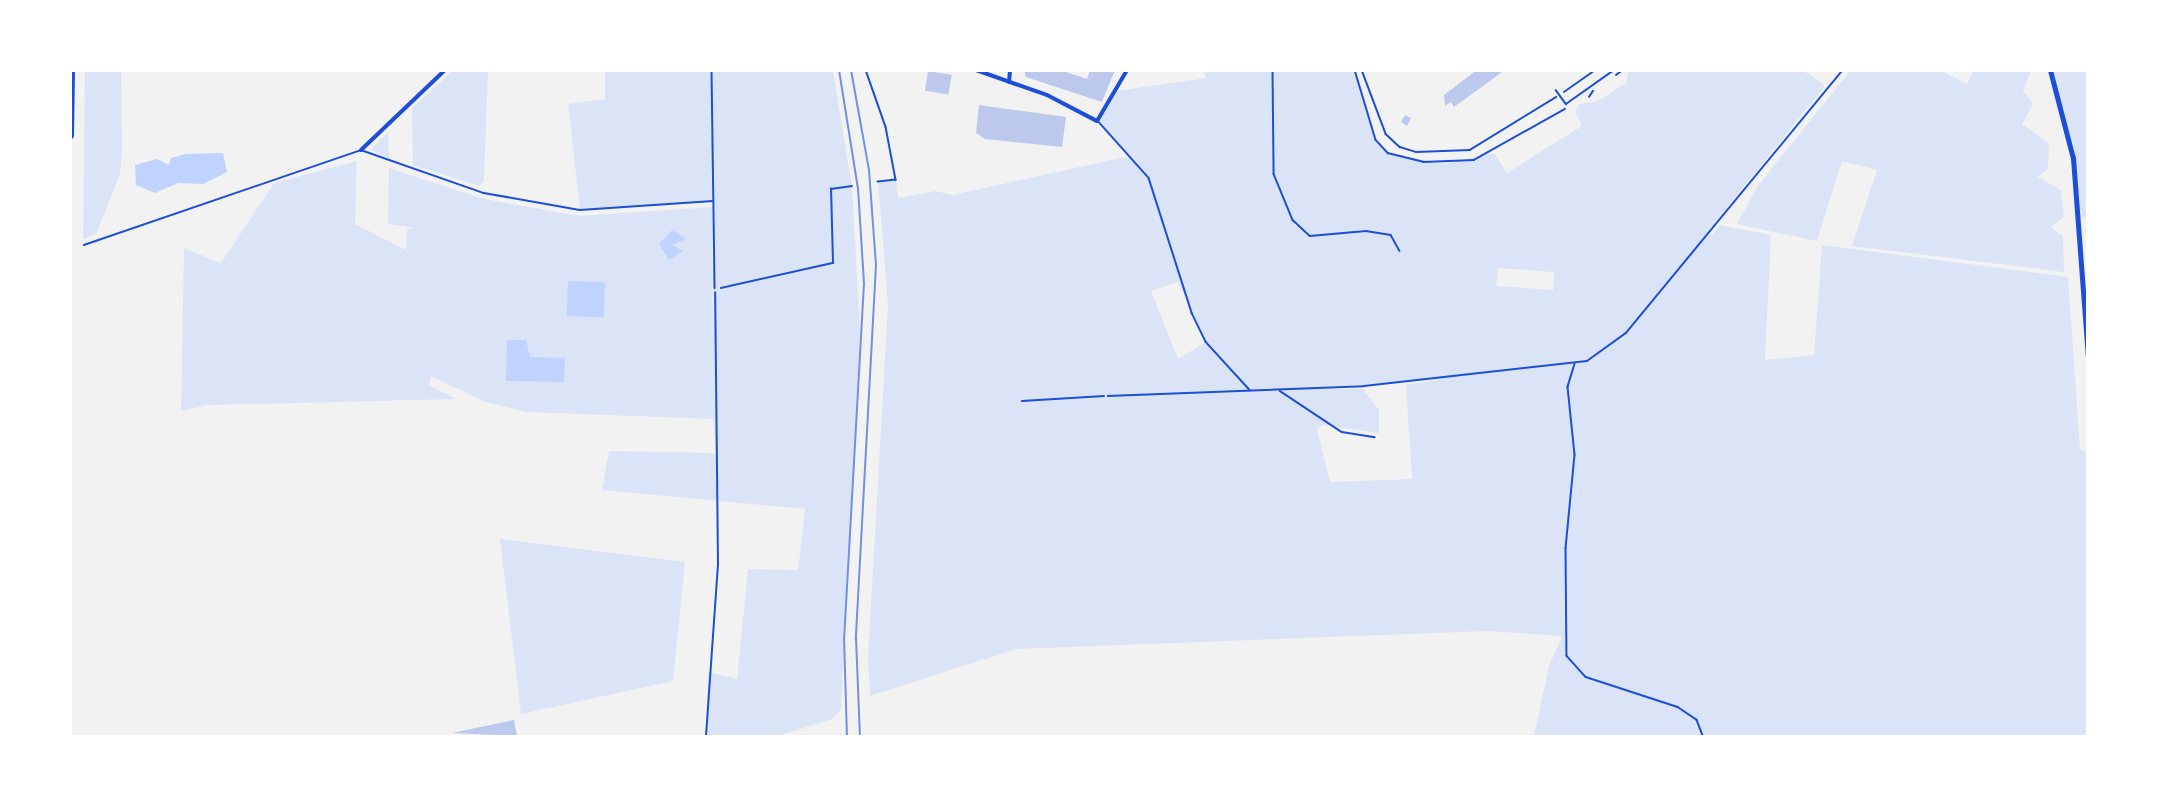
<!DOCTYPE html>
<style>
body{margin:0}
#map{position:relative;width:2158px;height:807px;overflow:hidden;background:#f2f2f2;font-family:Lora,serif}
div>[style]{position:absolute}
.green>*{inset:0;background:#dbe4f7}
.water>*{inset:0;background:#bfd3fe;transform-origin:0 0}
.building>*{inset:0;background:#bdc9ec;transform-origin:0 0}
.path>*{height:1.5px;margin:-0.75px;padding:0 0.75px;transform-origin:0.75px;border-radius:0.75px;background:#1d4ed8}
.service>*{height:1.5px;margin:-0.75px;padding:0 0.75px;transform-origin:0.75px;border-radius:0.75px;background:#1d4ed8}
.minor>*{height:4px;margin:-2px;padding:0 2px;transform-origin:2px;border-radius:2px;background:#1d4ed8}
.secondary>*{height:5px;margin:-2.5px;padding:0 2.5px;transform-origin:2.5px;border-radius:2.5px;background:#1d4ed8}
.motorway>*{height:7px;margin:-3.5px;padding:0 3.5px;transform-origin:3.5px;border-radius:3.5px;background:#1d4ed8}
.rail>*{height:2px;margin:-1px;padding:0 1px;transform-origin:1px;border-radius:1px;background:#7290e2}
span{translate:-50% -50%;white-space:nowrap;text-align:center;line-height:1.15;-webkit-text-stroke:4.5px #fff;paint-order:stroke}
.frame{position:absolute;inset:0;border:72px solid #fff;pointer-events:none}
</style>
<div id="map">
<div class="green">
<i style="clip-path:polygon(1851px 70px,1942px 71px,1967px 84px,1974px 71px,2031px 71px,2023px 91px,2033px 104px,2022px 124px,2049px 143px,2048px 169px,2038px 177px,2061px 190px,2064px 217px,2051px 227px,2063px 236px,2064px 272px,1852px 246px,1877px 170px,1842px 161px,1817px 241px,1737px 224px,1757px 187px)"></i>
<i style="clip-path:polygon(85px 71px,121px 71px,122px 152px,120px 175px,96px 234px,83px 239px)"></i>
<i style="clip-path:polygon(452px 71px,488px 71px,484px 181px,479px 186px,413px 165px,412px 108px)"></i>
<i style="clip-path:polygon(605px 71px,833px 71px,852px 186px,860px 329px,841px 709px,832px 719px,778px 736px,706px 736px,708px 672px,737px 679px,748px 569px,798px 570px,805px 509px,602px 490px,609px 451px,716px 453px,713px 419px,526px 412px,483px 401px,431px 376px,429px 385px,456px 399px,208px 405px,181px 411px,184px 248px,221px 263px,274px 183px,357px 161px,355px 224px,406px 250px,407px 229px,415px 228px,388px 224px,389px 168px,484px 199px,580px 216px,712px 207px,713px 412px,713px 202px,580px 210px,568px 104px,605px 99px)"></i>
<i style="clip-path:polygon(evenodd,1204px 71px,1355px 71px,1376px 140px,1388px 153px,1444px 164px,1494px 153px,1507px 173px,1582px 126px,1575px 111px,1580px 104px,1598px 101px,1626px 83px,1628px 71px,1804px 71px,1814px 77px,1825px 86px,1707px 232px,1712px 235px,1720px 225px,1771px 235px,1765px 360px,1814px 355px,1822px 245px,2068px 277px,2080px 449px,2088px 452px,2087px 736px,1534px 736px,1549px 666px,1562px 636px,1487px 631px,1016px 649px,870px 696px,868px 657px,888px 305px,878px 182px,896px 180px,898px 198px,936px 191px,952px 195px,1130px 156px,1097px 121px,1116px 91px,1206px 78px,1204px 71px,1498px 268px,1554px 272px,1553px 290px,1496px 286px,1498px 268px,1204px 71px,1178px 282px,1206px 342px,1178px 359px,1151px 291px,1178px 282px,1204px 71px,1442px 379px,1406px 385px,1412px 479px,1330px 482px,1317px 429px,1323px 425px,1379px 433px,1379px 410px,1363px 389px,1301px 389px,1442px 379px)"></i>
<i style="clip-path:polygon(2050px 71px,2087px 71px,2087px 218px,2079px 217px,2073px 158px)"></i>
<i style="clip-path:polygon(388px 132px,389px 158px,371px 150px)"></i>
<i style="clip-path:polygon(500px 539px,685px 562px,673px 681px,521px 714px)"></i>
</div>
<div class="water">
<i style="clip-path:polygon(223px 153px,227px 172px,203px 184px,178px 183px,155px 193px,136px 185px,135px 165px,157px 159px,169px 165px,171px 158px,186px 154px)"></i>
<i style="clip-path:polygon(672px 230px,686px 239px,672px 245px,683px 251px,669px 260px,659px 244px)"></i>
<i style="left:568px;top:281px;width:37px;height:35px;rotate:2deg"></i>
<i style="clip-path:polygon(507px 340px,526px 340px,530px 357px,565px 358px,564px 382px,506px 381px)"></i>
</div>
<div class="building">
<i style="clip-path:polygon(1024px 70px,1060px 70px,1087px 79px,1090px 70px,1115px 70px,1102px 102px,1026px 77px)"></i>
<i style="clip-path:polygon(1477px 70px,1505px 70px,1454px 107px,1451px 102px,1445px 106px,1444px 95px)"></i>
<i style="left:928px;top:71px;width:24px;height:20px;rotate:9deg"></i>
<i style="clip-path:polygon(979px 105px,1066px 117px,1062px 147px,985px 139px,976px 133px)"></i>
<i style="clip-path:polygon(1405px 115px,1411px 118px,1407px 126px,1401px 122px)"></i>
<i style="clip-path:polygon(514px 720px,517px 736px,452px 733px)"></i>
</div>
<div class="path">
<i style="left:866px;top:70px;width:60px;rotate:70.7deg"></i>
<i style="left:886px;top:127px;width:54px;rotate:79.3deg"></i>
<i style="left:896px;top:180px;width:18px;rotate:174deg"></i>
<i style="left:1273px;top:70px;width:104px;rotate:89.4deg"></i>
<i style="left:1274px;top:174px;width:50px;rotate:67.6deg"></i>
<i style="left:1293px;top:220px;width:23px;rotate:43deg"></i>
<i style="left:1310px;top:236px;width:56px;rotate:-5.1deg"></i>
<i style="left:1366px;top:231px;width:25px;rotate:9deg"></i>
<i style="left:1391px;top:235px;width:18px;rotate:61deg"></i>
<i style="left:1355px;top:70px;width:73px;rotate:73.3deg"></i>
<i style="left:1376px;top:140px;width:18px;rotate:47deg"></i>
<i style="left:1388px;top:153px;width:36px;rotate:14deg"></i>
<i style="left:1423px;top:162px;width:51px;rotate:-2.2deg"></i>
<i style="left:1474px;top:160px;width:104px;rotate:-29.3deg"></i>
<i style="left:1362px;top:70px;width:68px;rotate:69.4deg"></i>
<i style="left:1386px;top:134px;width:19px;rotate:43deg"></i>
<i style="left:1400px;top:147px;width:17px;rotate:17deg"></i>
<i style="left:1416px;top:152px;width:54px;rotate:-2.1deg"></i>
<i style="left:1470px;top:150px;width:101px;rotate:-31.6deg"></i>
<i style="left:1616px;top:75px;width:9px;rotate:-36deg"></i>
<i style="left:1564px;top:92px;width:39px;rotate:-35deg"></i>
<i style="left:1589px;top:97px;width:7px;rotate:-56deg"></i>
<i style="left:721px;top:288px;width:115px;rotate:-12.6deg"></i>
<i style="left:833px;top:263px;width:74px;rotate:-91.5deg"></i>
<i style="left:831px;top:189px;width:21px;rotate:-8deg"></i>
<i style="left:1022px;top:401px;width:82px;rotate:-3.5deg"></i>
<i style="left:706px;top:736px;width:171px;rotate:-86deg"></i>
<i style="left:718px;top:565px;width:272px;rotate:-90.6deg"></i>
</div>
<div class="service">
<i style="left:712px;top:70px;width:218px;rotate:89.2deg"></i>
<i style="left:1548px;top:71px;width:1px;rotate:-45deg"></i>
<i style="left:1556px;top:90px;width:17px;rotate:54deg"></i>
<i style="left:1566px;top:104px;width:59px;rotate:-35.3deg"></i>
<i style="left:1098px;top:121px;width:76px;rotate:48.2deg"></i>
<i style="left:1149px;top:178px;width:142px;rotate:72.3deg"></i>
<i style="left:1192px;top:313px;width:32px;rotate:64deg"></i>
<i style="left:1206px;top:342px;width:65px;rotate:47.5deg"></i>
<i style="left:84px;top:245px;width:293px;rotate:-18.9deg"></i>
<i style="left:361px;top:150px;width:130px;rotate:19.3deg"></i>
<i style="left:484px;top:193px;width:97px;rotate:10deg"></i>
<i style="left:580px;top:210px;width:133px;rotate:-3.9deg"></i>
<i style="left:1575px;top:364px;width:24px;rotate:107deg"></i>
<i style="left:1568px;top:387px;width:68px;rotate:84.1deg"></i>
<i style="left:1575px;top:455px;width:93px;rotate:95.5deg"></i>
<i style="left:1566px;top:548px;width:108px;rotate:89.5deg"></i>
<i style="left:1567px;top:656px;width:28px;rotate:48deg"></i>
<i style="left:1586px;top:677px;width:97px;rotate:18.1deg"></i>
<i style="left:1678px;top:707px;width:23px;rotate:34deg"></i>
<i style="left:1697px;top:720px;width:17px;rotate:69deg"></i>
<i style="left:1280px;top:391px;width:74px;rotate:33.5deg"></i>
<i style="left:1342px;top:432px;width:33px;rotate:9deg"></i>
<i style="left:1108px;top:396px;width:256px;rotate:-2.2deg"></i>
<i style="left:1364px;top:386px;width:224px;rotate:-6.4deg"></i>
<i style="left:1587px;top:361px;width:48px;rotate:-35.7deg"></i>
<i style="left:1626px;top:333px;width:341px;rotate:-50.5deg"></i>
</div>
<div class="minor">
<i style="left:976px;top:70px;width:75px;rotate:19.4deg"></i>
<i style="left:1047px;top:95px;width:56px;rotate:27.5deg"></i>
<i style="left:1097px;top:121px;width:59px;rotate:-59.5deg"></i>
<i style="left:1009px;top:82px;width:12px;rotate:-85deg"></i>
<i style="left:361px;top:150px;width:116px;rotate:-43.6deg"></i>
</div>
<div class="secondary">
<i style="left:2050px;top:70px;width:91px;rotate:75.4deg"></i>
<i style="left:2073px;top:158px;width:202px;rotate:85.7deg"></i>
</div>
<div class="motorway">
<i style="left:70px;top:135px;width:65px;rotate:-89.1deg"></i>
</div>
<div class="rail">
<i style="left:839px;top:70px;width:120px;rotate:80.9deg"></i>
<i style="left:858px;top:188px;width:95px;rotate:86.4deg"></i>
<i style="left:864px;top:283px;width:355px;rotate:93.2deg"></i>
<i style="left:844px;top:637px;width:99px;rotate:88.3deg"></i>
<i style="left:851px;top:70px;width:102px;rotate:79.8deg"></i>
<i style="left:869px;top:170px;width:95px;rotate:85.8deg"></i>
<i style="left:876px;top:265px;width:374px;rotate:93.1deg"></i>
<i style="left:856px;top:638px;width:98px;rotate:87.7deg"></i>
</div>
<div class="frame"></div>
</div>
